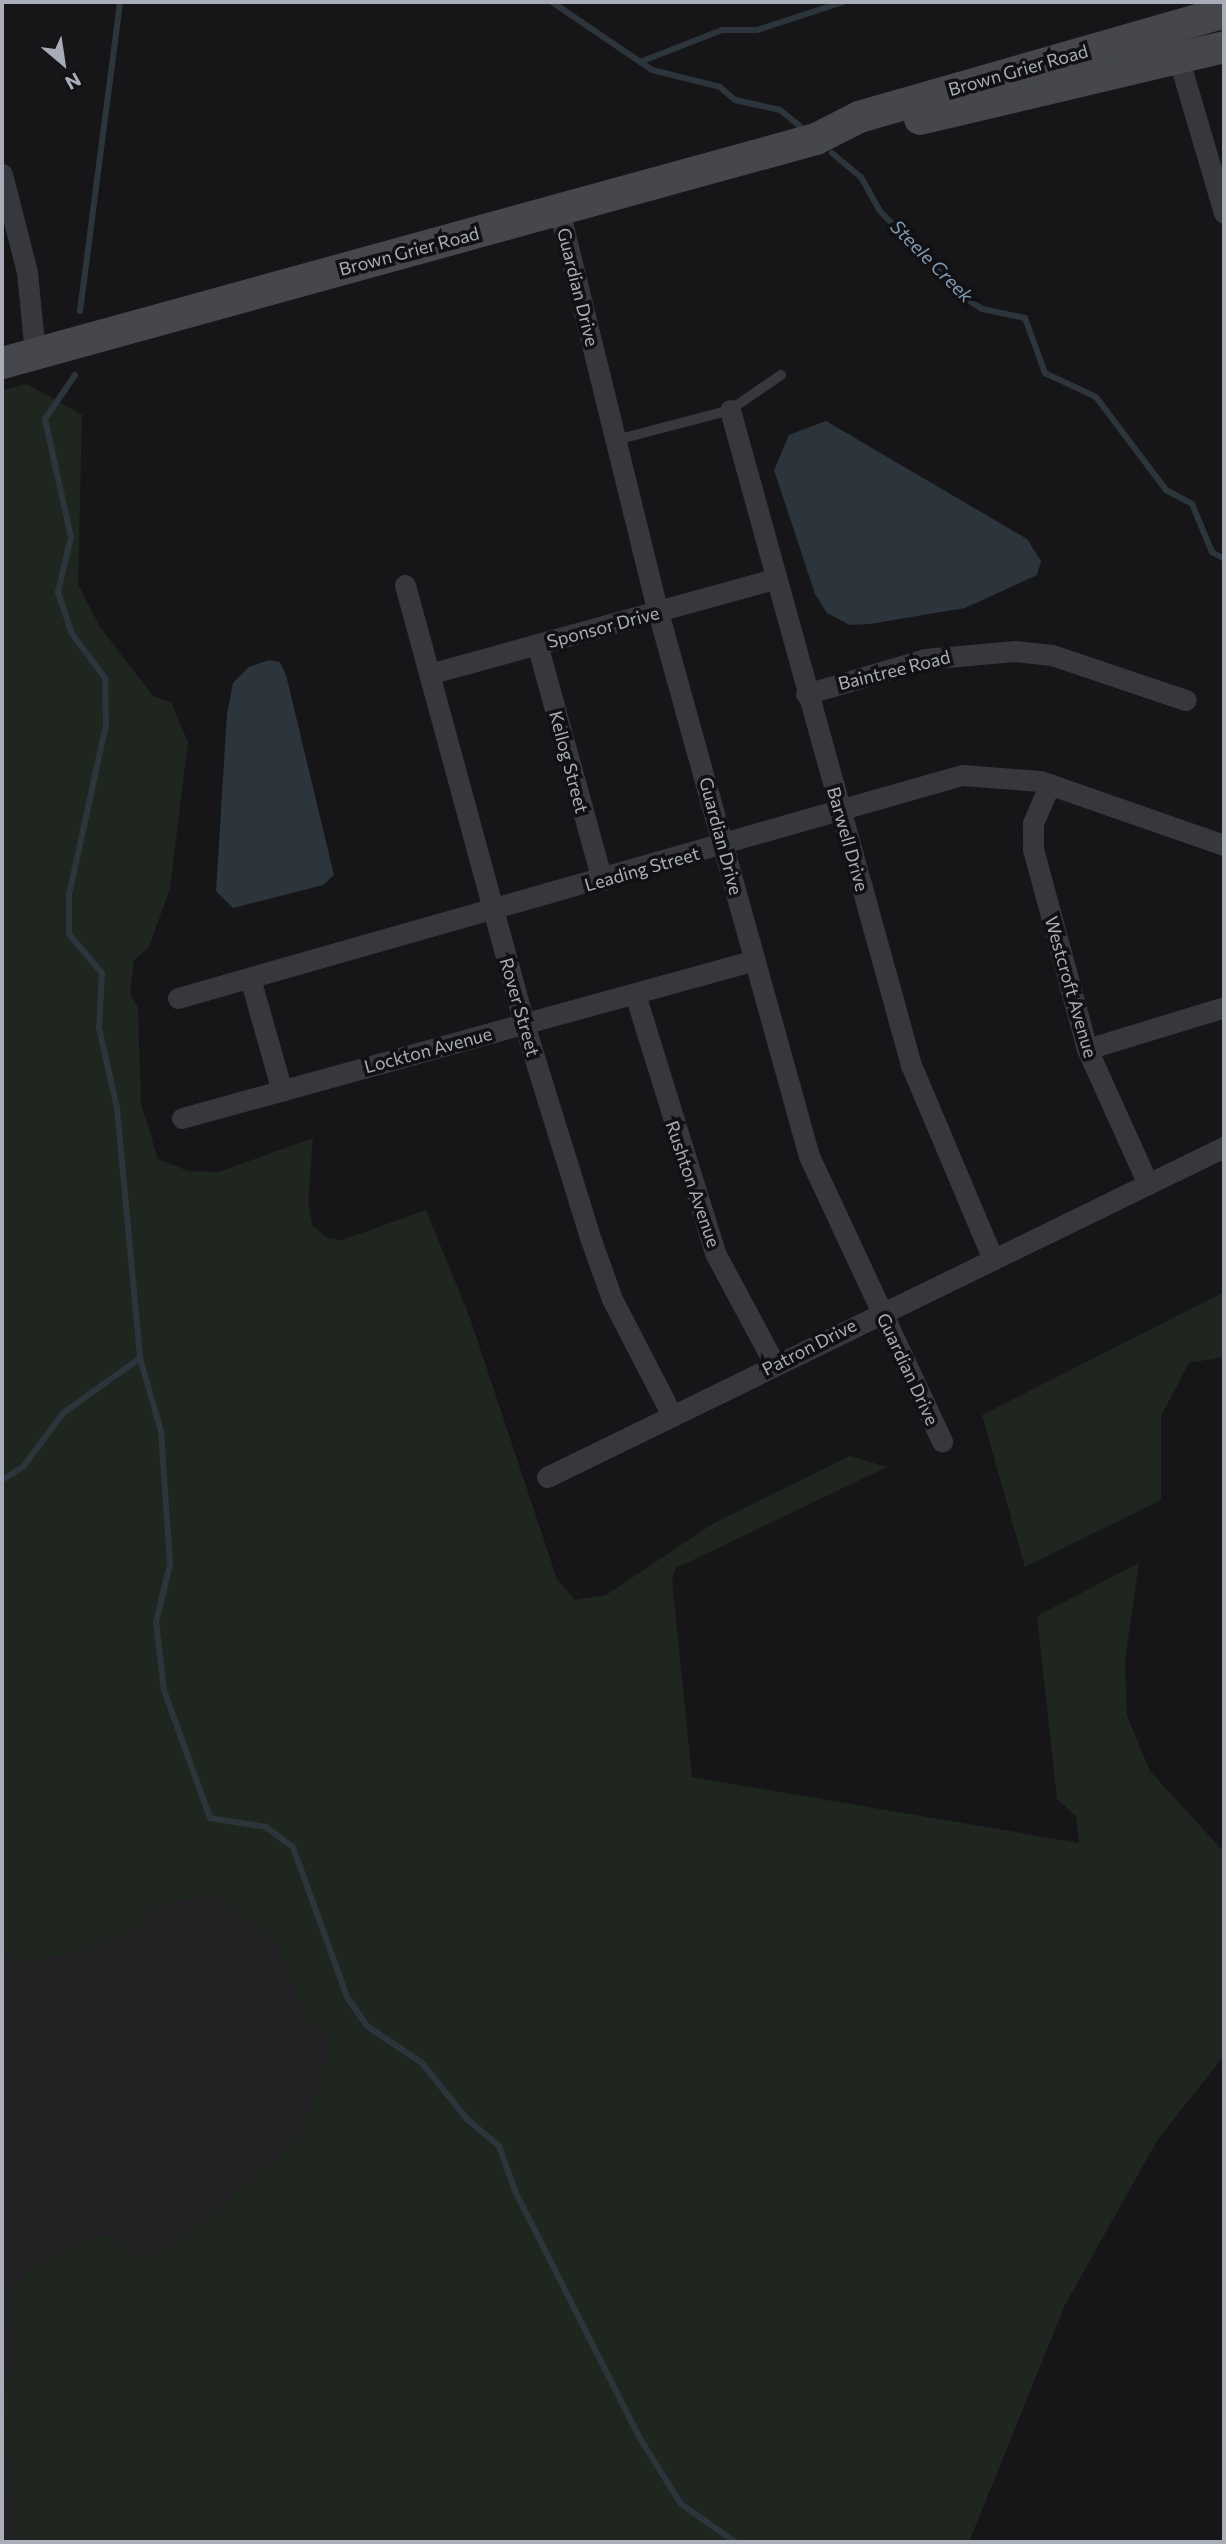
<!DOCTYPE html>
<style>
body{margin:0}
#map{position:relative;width:1226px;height:2544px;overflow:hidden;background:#161618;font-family:Commissioner,sans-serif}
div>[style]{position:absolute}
.built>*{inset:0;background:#222225}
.green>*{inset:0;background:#1e261f}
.water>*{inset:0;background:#2c353c}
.stream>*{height:6px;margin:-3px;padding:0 3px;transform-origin:3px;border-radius:3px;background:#2c353c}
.service>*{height:10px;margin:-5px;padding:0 5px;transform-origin:5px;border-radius:5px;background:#37383d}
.minor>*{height:21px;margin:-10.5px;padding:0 10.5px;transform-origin:10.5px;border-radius:10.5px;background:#37383d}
.secondary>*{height:32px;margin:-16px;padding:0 16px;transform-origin:16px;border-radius:16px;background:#45474d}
span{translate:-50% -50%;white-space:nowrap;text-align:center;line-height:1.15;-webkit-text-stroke:7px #111113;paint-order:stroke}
.street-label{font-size:18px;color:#a8adb8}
.water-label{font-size:19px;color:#7f9bb3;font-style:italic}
.frame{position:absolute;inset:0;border:4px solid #a8adb8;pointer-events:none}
.north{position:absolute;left:28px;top:28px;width:70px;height:70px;-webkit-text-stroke:5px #111113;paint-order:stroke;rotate:151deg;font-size:19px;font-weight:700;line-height:28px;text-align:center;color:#a8adb8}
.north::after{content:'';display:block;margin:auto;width:24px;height:32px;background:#a8adb8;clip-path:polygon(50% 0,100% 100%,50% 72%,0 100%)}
</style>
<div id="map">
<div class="built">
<i style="clip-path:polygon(273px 1840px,714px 2542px,2px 2542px,2px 1906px)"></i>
</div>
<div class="green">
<i style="clip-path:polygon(27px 384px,82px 415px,78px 584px,100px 627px,153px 696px,171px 702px,188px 742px,170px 888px,149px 947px,134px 960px,130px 993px,138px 1008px,141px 1104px,158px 1159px,188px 1171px,219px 1172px,313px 1138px,308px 1201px,312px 1225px,327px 1238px,342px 1240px,426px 1210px,470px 1318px,557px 1579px,575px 1600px,606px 1595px,714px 1523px,850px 1456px,887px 1467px,676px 1568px,672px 1580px,692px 1777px,1079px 1843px,1076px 1816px,1057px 1799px,1037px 1616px,1139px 1563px,1125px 1661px,1127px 1716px,1150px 1771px,1224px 1852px,1224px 2056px,1158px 2139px,1065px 2305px,969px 2542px,20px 2542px,2px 2391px,19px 2363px,10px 2301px,23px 2272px,106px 2234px,147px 2261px,204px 2220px,303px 2136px,332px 2038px,305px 2019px,276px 1941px,212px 1893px,147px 1908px,149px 1921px,87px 1949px,25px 1964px,2px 1951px,2px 390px)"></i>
<i style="clip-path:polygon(1224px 1292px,1224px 1357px,1189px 1363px,1161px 1416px,1161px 1500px,1025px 1567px,982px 1415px)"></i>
</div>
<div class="water">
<i style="clip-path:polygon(826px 421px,1027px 539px,1041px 561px,1037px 575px,965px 608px,870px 624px,850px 625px,827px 613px,815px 594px,774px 470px,789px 435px)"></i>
<i style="clip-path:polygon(269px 660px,280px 662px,286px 675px,334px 875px,323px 885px,233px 908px,216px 891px,227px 714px,233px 683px,249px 667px)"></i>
</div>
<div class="stream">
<i style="left:552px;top:2px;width:121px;rotate:34.2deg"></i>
<i style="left:652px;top:70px;width:70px;rotate:14deg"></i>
<i style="left:720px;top:87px;width:20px;rotate:41deg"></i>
<i style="left:735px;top:100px;width:46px;rotate:12.5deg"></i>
<i style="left:780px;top:110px;width:26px;rotate:39deg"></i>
<i style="left:640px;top:62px;width:88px;rotate:-21.3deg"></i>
<i style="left:722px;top:30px;width:35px"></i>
<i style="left:757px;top:30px;width:90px;rotate:-18deg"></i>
<i style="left:832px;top:153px;width:38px;rotate:40deg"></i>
<i style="left:861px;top:177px;width:39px;rotate:61deg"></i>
<i style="left:880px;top:211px;width:120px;rotate:46deg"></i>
<i style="left:963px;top:297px;width:22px;rotate:32deg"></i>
<i style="left:982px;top:309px;width:44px;rotate:11.8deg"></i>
<i style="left:1025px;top:318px;width:59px;rotate:70deg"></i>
<i style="left:1045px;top:373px;width:56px;rotate:25.2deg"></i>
<i style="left:1096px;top:397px;width:116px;rotate:53deg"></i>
<i style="left:1166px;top:490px;width:30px;rotate:28deg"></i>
<i style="left:1192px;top:504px;width:52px;rotate:67.4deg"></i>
<i style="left:1212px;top:552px;width:14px;rotate:30deg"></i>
<i style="left:80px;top:311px;width:312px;rotate:-82.6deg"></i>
<i style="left:75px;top:375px;width:53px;rotate:124.3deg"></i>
<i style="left:45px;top:419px;width:121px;rotate:77.6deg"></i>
<i style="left:71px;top:537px;width:57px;rotate:103.3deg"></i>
<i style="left:58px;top:592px;width:44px;rotate:71.6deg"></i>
<i style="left:72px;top:634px;width:55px;rotate:53.1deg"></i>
<i style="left:105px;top:678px;width:47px;rotate:88.8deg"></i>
<i style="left:106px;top:725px;width:173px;rotate:102.3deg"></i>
<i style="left:69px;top:894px;width:40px;rotate:90deg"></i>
<i style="left:69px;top:934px;width:51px;rotate:49.8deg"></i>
<i style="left:102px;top:973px;width:55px;rotate:93.1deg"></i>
<i style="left:99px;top:1028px;width:82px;rotate:77.3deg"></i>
<i style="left:117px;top:1108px;width:251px;rotate:84.7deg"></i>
<i style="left:140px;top:1358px;width:76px;rotate:74deg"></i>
<i style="left:161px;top:1431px;width:133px;rotate:86.1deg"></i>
<i style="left:170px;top:1564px;width:60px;rotate:103.6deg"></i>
<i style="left:156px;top:1622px;width:68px;rotate:83.3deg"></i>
<i style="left:164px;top:1690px;width:136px;rotate:70.2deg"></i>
<i style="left:210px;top:1818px;width:57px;rotate:9.1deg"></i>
<i style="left:266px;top:1827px;width:34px;rotate:37deg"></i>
<i style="left:293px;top:1847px;width:159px;rotate:70.2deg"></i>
<i style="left:347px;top:1997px;width:35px;rotate:55deg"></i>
<i style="left:367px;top:2026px;width:66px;rotate:33.9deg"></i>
<i style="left:422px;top:2063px;width:72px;rotate:51.2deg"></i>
<i style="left:467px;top:2119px;width:42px;rotate:40.2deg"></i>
<i style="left:499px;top:2146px;width:48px;rotate:70.4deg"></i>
<i style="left:515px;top:2191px;width:279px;rotate:63.2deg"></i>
<i style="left:641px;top:2440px;width:75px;rotate:58deg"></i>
<i style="left:681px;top:2504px;width:66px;rotate:35.1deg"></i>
<i style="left:2px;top:1480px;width:26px;rotate:-32deg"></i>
<i style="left:24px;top:1466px;width:66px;rotate:-53.7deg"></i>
<i style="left:63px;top:1413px;width:95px;rotate:-35.5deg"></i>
</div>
<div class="service">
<i style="left:616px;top:440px;width:118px;rotate:-14.7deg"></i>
<i style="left:730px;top:410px;width:62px;rotate:-34.5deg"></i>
</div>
<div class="minor">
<i style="left:1179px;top:60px;width:159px;rotate:73.6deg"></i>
<i style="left:2px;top:174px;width:101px;rotate:75.7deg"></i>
<i style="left:27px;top:272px;width:82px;rotate:84.4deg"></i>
<i style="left:559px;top:210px;width:414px;rotate:76.2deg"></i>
<i style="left:658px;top:612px;width:565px;rotate:74.49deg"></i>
<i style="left:809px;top:1156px;width:315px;rotate:65deg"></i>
<i style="left:730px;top:410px;width:680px;rotate:74.55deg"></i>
<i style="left:911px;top:1065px;width:211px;rotate:67.1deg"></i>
<i style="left:405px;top:585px;width:455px;rotate:74.8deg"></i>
<i style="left:524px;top:1024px;width:226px;rotate:72.8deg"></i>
<i style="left:591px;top:1240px;width:63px;rotate:70.4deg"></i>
<i style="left:612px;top:1299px;width:131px;rotate:62.7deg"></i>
<i style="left:537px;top:644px;width:245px;rotate:74.6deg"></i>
<i style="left:429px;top:674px;width:359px;rotate:-15.4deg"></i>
<i style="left:806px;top:694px;width:124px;rotate:-16.4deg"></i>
<i style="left:925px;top:659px;width:89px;rotate:-5.1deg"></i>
<i style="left:1014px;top:651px;width:38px;rotate:6deg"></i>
<i style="left:1052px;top:655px;width:141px;rotate:18.6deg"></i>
<i style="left:1050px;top:784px;width:43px;rotate:113.6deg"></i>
<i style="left:1033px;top:823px;width:26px;rotate:90deg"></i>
<i style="left:1033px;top:849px;width:207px;rotate:74.9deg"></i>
<i style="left:1087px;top:1049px;width:148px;rotate:65.7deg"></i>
<i style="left:250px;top:978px;width:117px;rotate:74.2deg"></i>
<i style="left:635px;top:994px;width:271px;rotate:72.8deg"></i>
<i style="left:715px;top:1253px;width:127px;rotate:61.8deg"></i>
<i style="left:178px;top:998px;width:815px;rotate:-15.88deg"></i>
<i style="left:962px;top:775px;width:78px;rotate:4.4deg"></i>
<i style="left:1040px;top:781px;width:195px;rotate:19.2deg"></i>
<i style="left:1087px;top:1049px;width:143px;rotate:-17deg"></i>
<i style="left:182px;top:1118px;width:594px;rotate:-15.42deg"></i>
<i style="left:547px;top:1477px;width:753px;rotate:-25.99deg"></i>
</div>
<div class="secondary">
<i style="left:920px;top:119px;width:312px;rotate:-13.3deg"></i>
<i style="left:2px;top:363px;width:844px;rotate:-15.39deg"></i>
<i style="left:816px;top:139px;width:48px;rotate:-27.1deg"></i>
<i style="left:859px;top:117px;width:380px;rotate:-16deg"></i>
</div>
<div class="street-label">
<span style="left:1018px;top:70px;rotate:-16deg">Brown Grier Road</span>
<span style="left:409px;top:251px;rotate:-15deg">Brown Grier Road</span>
<span style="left:578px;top:287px;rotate:76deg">Guardian Drive</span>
<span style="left:603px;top:627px;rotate:-15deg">Sponsor Drive</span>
<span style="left:894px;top:670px;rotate:-14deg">Baintree Road</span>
<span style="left:569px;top:762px;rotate:75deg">Kellog Street</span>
<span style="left:721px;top:836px;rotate:75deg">Guardian Drive</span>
<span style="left:848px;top:839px;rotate:74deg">Barwell Drive</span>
<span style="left:642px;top:869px;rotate:-16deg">Leading Street</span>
<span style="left:1071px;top:987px;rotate:74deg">Westcroft Avenue</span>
<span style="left:520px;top:1007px;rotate:74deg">Rover Street</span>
<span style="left:428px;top:1050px;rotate:-15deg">Lockton Avenue</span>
<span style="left:693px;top:1184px;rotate:71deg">Rushton Avenue</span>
<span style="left:809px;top:1347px;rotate:-27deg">Patron Drive</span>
<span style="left:908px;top:1369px;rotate:65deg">Guardian Drive</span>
</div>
<div class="water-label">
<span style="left:932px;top:261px;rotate:45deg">Steele Creek</span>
</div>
<div class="frame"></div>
<div class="north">N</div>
</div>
